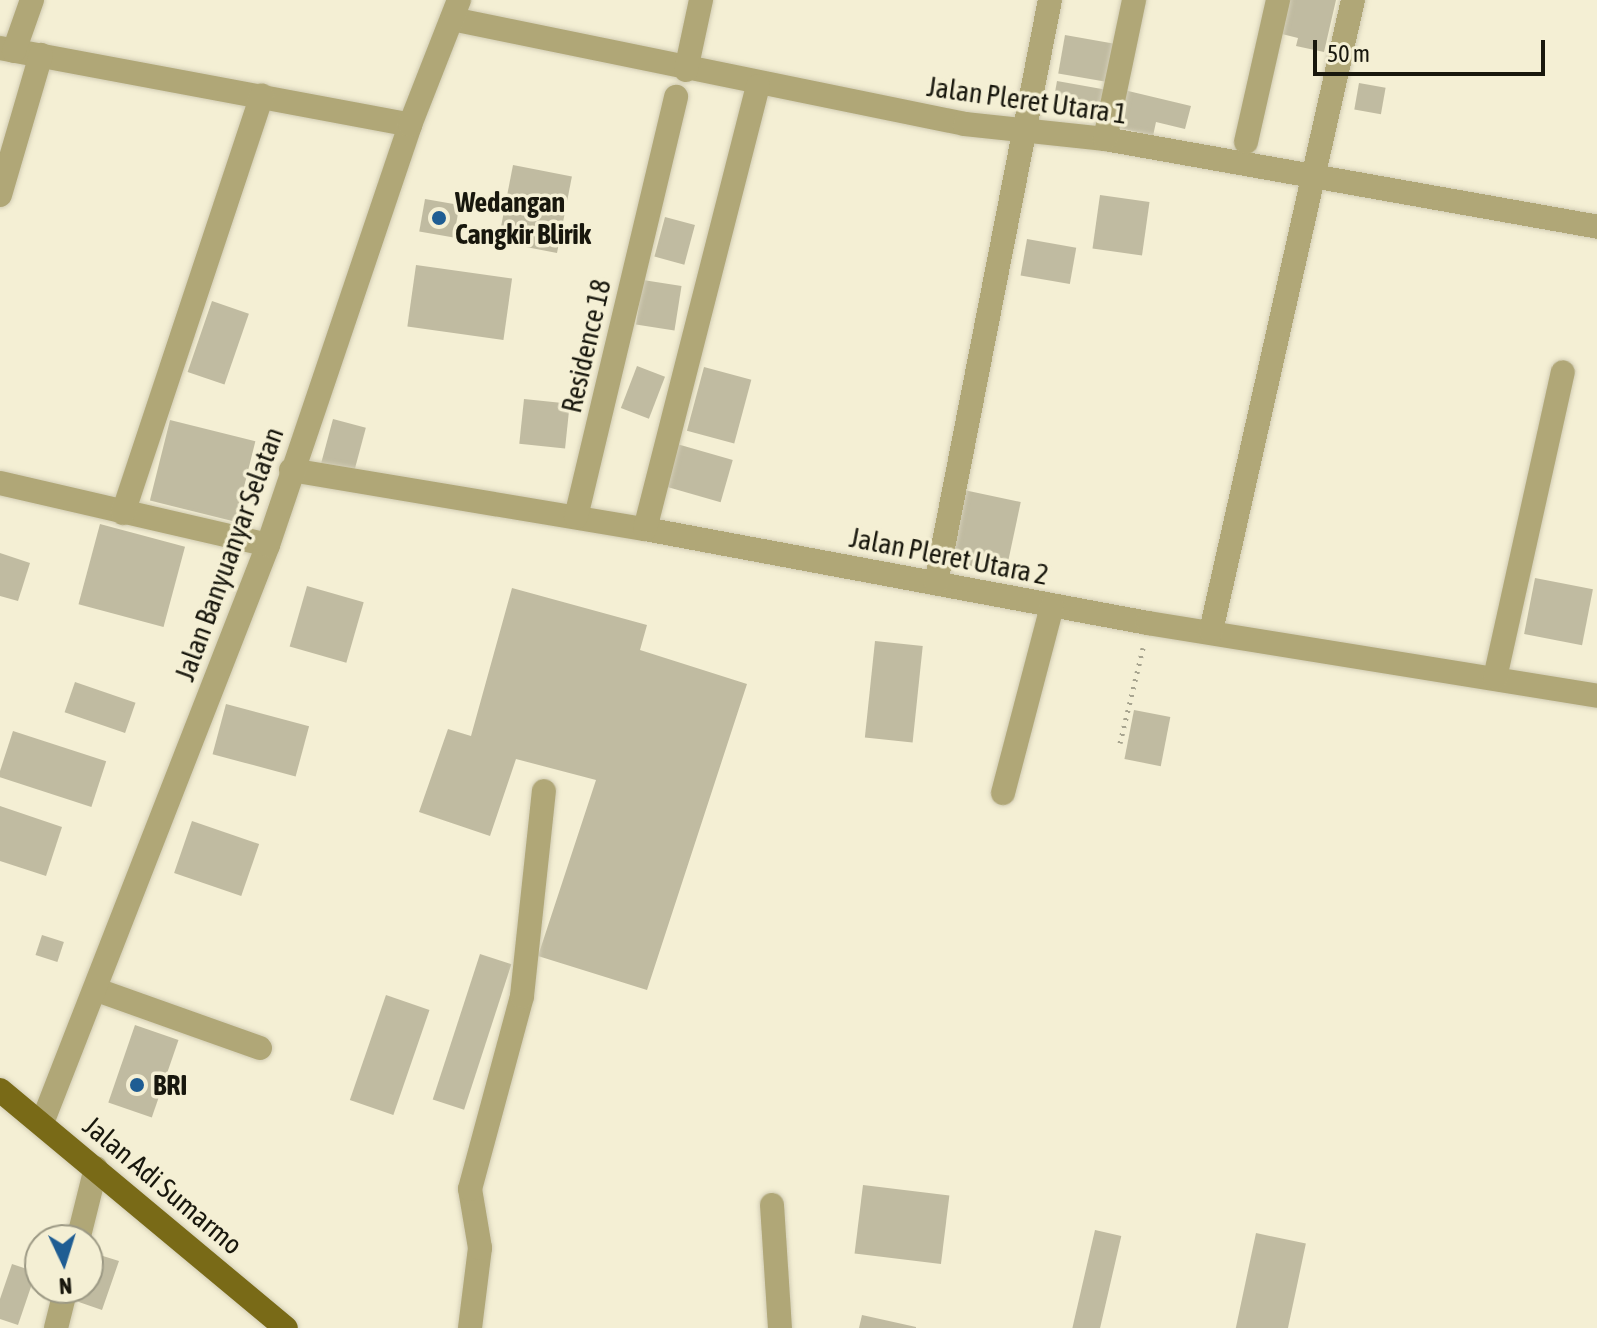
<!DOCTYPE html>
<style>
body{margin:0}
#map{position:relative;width:1597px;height:1328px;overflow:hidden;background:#f4efd4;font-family:"Asap Condensed",sans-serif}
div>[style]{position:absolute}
.building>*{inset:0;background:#c0bba1;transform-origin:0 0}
.path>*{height:5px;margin-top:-2.5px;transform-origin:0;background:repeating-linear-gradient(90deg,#a7a48f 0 2px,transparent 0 8px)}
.roads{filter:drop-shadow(0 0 2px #d1ccb4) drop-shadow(0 0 2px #d1ccb4)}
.minor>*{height:24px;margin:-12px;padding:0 12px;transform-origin:12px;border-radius:12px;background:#b0a777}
.major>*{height:24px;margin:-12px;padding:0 12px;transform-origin:12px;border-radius:12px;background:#796a17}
.dots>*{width:22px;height:22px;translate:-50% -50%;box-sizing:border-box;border:4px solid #f4efd4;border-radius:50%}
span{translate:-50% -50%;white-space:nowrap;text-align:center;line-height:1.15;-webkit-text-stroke:7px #f4efd4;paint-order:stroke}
.street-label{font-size:28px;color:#18170d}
.poi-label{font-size:28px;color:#18170d;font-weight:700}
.left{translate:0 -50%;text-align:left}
.north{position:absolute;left:24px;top:1224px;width:80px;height:80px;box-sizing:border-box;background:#f4efd4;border:2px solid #9c9984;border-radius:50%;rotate:176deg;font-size:22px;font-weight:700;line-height:32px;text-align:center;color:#18170d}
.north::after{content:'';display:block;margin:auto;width:28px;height:36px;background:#1f5d93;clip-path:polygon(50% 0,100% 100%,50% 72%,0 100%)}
.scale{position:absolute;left:1313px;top:40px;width:232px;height:36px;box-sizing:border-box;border:4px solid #18170d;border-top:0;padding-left:10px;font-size:24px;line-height:28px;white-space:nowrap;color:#18170d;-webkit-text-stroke:6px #f4efd4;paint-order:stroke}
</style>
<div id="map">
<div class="building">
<i style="clip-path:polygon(1285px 0,1336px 0,1324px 52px,1296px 46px,1298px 38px,1278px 33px)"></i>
<i style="left:1065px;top:35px;width:53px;height:39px;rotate:10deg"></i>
<i style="left:1057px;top:81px;width:47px;height:31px;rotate:10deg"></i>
<i style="left:1359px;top:83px;width:27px;height:27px;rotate:10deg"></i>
<i style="clip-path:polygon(1124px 90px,1191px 106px,1185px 129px,1156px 122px,1153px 136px,1116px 127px)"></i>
<i style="left:513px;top:165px;width:60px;height:78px;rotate:11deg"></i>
<i style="left:1100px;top:195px;width:50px;height:54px;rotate:8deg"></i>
<i style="left:425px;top:199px;width:35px;height:33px;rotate:10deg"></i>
<i style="left:665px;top:217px;width:31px;height:41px;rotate:15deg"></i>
<i style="left:1027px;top:239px;width:50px;height:37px;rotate:10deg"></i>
<i style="left:416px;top:265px;width:97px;height:62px;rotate:8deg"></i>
<i style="left:643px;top:280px;width:39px;height:45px;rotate:9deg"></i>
<i style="left:212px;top:301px;width:39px;height:75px;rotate:19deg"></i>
<i style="left:637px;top:366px;width:30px;height:45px;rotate:21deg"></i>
<i style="left:704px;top:367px;width:49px;height:66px;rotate:15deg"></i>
<i style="left:524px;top:399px;width:46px;height:45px;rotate:6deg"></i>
<i style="left:333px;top:419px;width:34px;height:48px;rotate:15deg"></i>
<i style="left:170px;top:420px;width:88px;height:83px;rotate:14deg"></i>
<i style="left:677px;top:444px;width:58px;height:44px;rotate:16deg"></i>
<i style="left:964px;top:490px;width:58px;height:73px;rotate:12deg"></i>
<i style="left:100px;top:524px;width:88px;height:83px;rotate:15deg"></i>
<i style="clip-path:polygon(0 553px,30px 563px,18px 601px,0 596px)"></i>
<i style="left:1535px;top:578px;width:59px;height:57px;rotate:11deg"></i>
<i style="left:307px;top:586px;width:59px;height:63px;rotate:16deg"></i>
<i style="clip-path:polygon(512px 588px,647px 625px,640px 650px,747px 684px,647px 990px,538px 956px,596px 780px,516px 759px,490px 836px,419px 812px,448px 729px,471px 736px)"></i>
<i style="left:875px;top:641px;width:48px;height:97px;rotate:6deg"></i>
<i style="left:75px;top:682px;width:64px;height:32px;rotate:19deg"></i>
<i style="left:226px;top:704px;width:86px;height:52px;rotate:15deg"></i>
<i style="left:1134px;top:710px;width:37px;height:50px;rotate:11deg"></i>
<i style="left:13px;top:731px;width:98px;height:48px;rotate:18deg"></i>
<i style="clip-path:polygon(0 806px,62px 827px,46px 876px,0 861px)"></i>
<i style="left:192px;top:821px;width:71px;height:55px;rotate:19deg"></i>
<i style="left:42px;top:935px;width:23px;height:21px;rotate:18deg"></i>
<i style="left:480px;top:954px;width:33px;height:153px;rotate:18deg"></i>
<i style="left:386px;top:995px;width:46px;height:111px;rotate:19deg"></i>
<i style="left:135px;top:1025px;width:46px;height:82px;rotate:19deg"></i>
<i style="left:863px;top:1185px;width:87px;height:69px;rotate:7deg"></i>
<i style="left:1095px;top:1230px;width:27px;height:101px;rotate:13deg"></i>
<i style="left:1256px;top:1233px;width:51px;height:97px;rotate:12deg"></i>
<i style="clip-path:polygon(90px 1252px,119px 1261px,102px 1310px,73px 1300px,77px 1288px,88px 1288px)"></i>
<i style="clip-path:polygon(12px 1264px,36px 1272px,18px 1325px,0 1319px,0 1299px)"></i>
<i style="clip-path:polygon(862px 1315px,916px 1327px,916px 1328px,859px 1328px)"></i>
</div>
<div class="path">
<i style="left:1120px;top:743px;width:98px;rotate:-76.4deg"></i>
</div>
<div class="roads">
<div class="minor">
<i style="left:452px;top:19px;width:524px;rotate:11.57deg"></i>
<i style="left:965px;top:124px;width:141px;rotate:6.1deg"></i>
<i style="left:1105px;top:139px;width:500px;rotate:10.1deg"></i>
<i style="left:0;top:48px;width:417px;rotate:10.6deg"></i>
<i style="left:14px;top:51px;width:54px;rotate:-70.6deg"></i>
<i style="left:686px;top:70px;width:72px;rotate:-77.9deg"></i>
<i style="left:1105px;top:139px;width:142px;rotate:-78.2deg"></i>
<i style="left:1246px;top:142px;width:146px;rotate:-77.3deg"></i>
<i style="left:0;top:195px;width:146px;rotate:-73.7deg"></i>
<i style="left:291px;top:470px;width:359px;rotate:9.5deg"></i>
<i style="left:645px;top:529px;width:512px;rotate:10.59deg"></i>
<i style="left:1148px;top:623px;width:455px;rotate:9.2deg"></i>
<i style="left:0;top:483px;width:275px;rotate:13deg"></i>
<i style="left:123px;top:513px;width:440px;rotate:-71.6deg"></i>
<i style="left:576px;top:517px;width:432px;rotate:-76.6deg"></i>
<i style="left:645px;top:529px;width:457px;rotate:-75.7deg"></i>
<i style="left:936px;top:583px;width:594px;rotate:-78.94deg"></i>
<i style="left:1211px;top:631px;width:647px;rotate:-77.32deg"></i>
<i style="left:1495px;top:678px;width:313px;rotate:-77.5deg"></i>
<i style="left:1003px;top:793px;width:193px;rotate:-75.3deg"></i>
<i style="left:97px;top:990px;width:173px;rotate:19.6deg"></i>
<i style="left:42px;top:1123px;width:621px;rotate:-68.64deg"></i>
<i style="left:268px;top:545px;width:443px;rotate:-71.3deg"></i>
<i style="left:410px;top:125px;width:134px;rotate:-68.6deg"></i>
<i style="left:772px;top:1205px;width:123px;rotate:86.3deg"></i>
<i style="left:78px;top:1240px;width:74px;rotate:-76deg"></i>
<i style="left:56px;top:1328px;width:41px;rotate:-76deg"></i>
<i style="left:470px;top:1328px;width:81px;rotate:-82.9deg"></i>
<i style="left:480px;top:1248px;width:60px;rotate:-99.6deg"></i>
<i style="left:470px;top:1189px;width:200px;rotate:-74.9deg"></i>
<i style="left:522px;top:996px;width:206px;rotate:-83.9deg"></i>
</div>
<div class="major">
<i style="left:0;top:1090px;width:372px;rotate:39.8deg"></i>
</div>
</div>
<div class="dots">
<i style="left:439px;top:218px;background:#1f5d93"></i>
<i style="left:137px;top:1085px;background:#1f5d93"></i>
</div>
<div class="street-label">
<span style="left:1027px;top:100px;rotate:8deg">Jalan Pleret Utara 1</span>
<span style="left:586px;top:346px;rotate:-77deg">Residence 18</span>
<span style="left:229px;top:554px;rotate:-70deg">Jalan Banyuanyar Selatan</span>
<span style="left:949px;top:556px;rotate:11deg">Jalan Pleret Utara 2</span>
<span style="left:163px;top:1185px;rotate:40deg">Jalan Adi Sumarmo</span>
</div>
<div class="poi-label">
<span class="left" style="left:455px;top:218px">Wedangan<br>Cangkir Blirik</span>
<span class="left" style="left:153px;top:1085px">BRI</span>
</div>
<div class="north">N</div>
<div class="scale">50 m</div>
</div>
